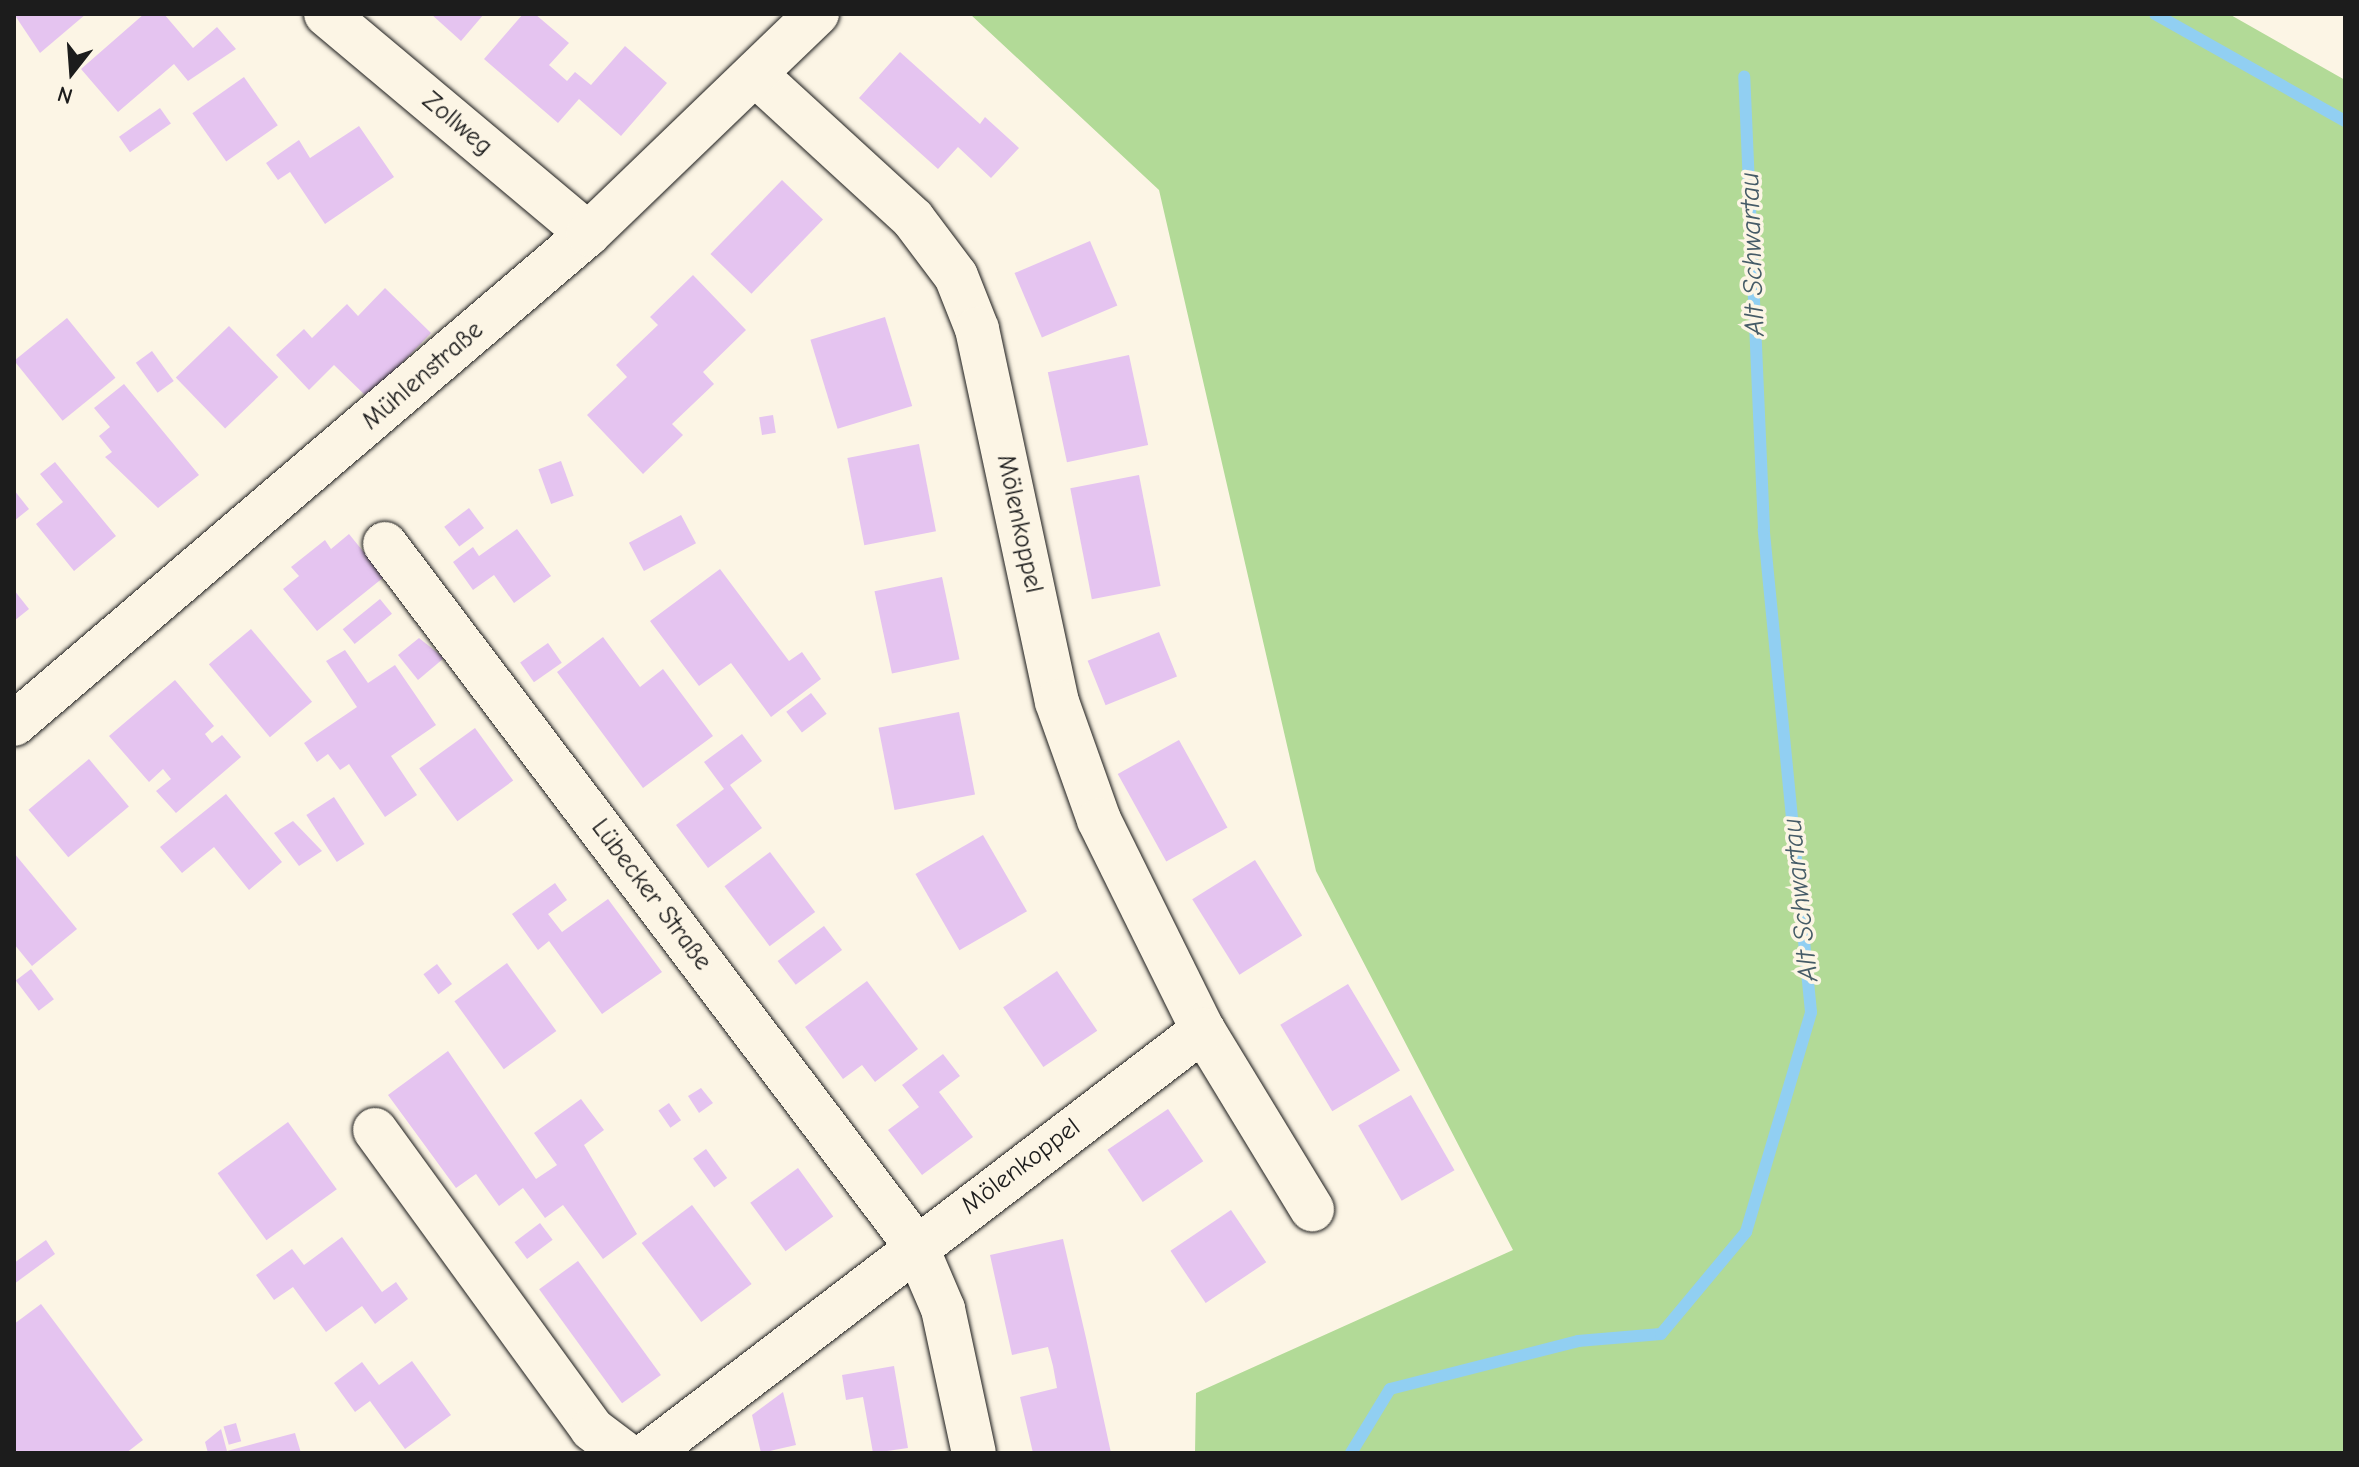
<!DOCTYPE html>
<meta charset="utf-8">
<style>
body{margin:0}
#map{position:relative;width:2359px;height:1467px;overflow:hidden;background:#fcf5e5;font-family:"Comic Neue",sans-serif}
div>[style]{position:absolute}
.green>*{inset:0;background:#b2da97}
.stream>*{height:12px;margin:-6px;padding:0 6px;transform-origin:6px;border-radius:6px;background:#91cff2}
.building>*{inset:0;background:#e5c4f0;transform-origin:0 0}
.roads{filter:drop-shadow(0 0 2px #1c1c1c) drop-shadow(0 0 2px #1c1c1c)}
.minor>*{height:44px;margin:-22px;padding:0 22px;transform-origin:22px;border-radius:22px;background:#fcf5e5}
span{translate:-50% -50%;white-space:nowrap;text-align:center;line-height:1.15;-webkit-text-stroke:7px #fcf5e5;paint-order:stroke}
.street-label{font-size:26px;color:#1c1c1c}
.water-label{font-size:28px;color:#455b67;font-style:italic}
.frame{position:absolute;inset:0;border:16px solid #1c1c1c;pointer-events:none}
.north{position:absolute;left:32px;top:32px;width:80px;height:80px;-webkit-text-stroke:6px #fcf5e5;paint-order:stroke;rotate:197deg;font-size:22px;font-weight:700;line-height:32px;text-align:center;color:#1c1c1c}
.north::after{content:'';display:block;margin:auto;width:28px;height:36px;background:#1c1c1c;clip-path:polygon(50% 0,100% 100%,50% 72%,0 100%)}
</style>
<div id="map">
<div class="green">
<i style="clip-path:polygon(970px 14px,2229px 14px,2345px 80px,2345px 1453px,1195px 1453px,1196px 1393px,1513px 1250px,1316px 871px,1159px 190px)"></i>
</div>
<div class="stream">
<i style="left:2155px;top:14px;width:218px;rotate:29.4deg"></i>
<i style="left:1351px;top:1453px;width:75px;rotate:-58.6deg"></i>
<i style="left:1390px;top:1389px;width:194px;rotate:-14.3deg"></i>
<i style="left:1578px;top:1341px;width:83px;rotate:-4.8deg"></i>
<i style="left:1661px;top:1334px;width:133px;rotate:-50.2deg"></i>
<i style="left:1746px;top:1232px;width:229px;rotate:-73.5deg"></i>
<i style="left:1811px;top:1012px;width:485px;rotate:-95.6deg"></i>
<i style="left:1764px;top:529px;width:453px;rotate:-92.5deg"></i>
</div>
<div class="building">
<i style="clip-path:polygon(14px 14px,86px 14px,40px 53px)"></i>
<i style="clip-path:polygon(144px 14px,164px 14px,193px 48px,217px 27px,236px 49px,188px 81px,174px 64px,118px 112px,81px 69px)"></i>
<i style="clip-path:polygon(431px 14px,484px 14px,461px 41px)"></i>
<i style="clip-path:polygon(523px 14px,535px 14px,569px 43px,549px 65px,567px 81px,575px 72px,591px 85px,625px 46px,667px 83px,621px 136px,579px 99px,558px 123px,484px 59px)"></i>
<i style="clip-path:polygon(900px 52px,980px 124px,985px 117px,1019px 148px,991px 178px,958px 147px,938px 169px,859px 98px)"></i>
<i style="left:244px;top:77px;width:59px;height:63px;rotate:55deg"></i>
<i style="left:160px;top:108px;width:19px;height:50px;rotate:55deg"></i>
<i style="clip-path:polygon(359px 126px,394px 177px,325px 224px,290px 172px,278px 180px,266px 163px,299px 140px,310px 158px)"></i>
<i style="left:782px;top:180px;width:57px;height:103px;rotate:44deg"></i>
<i style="left:1090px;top:241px;width:70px;height:82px;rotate:67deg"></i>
<i style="clip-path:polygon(693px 275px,746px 330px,703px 372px,714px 384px,672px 424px,683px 435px,643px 474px,587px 415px,627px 377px,616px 365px,658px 325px,650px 317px)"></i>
<i style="clip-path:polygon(385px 288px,431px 333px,368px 398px,334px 365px,309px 390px,276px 355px,304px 329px,312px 338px,347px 304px,358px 316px)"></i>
<i style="left:885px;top:317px;width:93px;height:78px;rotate:73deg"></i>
<i style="left:67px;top:318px;width:77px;height:68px;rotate:51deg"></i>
<i style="left:229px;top:326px;width:71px;height:74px;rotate:46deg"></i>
<i style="left:152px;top:351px;width:37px;height:20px;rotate:54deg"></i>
<i style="left:1129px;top:355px;width:92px;height:83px;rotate:78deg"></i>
<i style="clip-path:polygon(124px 384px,199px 475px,158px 508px,105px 457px,112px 452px,99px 436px,110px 427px,94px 408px)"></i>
<i style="left:773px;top:415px;width:18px;height:14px;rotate:81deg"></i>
<i style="left:919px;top:444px;width:89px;height:73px;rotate:79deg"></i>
<i style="left:561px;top:461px;width:37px;height:24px;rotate:70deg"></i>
<i style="clip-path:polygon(55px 462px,116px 536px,74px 571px,36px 524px,63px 502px,40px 474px)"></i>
<i style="left:1139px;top:475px;width:113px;height:70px;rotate:79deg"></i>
<i style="clip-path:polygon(14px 490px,29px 509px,14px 521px)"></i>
<i style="left:469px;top:508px;width:25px;height:31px;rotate:53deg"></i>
<i style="left:681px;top:515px;width:32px;height:59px;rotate:62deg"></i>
<i style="clip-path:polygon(517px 529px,551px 576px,514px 603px,494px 575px,473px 590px,453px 562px,473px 547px,479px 556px)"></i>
<i style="clip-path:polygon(349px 534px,384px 577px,317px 631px,283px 589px,299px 576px,291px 567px,325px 540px,331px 549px)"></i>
<i style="clip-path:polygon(720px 569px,789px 661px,802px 652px,821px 679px,771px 717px,731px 663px,699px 686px,650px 621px)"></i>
<i style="left:942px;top:577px;width:84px;height:69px;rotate:78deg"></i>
<i style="clip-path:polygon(14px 590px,29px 609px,14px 621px)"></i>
<i style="left:380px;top:599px;width:19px;height:48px;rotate:51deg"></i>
<i style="left:251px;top:629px;width:95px;height:55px;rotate:50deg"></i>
<i style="left:1159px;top:632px;width:48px;height:77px;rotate:68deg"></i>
<i style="clip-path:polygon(603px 637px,640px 687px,663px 669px,713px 736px,643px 788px,557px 672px)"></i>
<i style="clip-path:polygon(419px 638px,444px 658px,418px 680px,398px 655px)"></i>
<i style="left:548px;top:643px;width:24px;height:34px;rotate:55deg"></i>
<i style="clip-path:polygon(345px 650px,368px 683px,395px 665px,436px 725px,391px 756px,417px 795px,385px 817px,349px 764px,340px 770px,328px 754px,317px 762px,304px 743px,357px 707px,326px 661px)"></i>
<i style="clip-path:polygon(175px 680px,214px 726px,205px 734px,212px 743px,222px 735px,241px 757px,176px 813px,156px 791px,171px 779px,163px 769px,149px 782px,109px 736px)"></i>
<i style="left:811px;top:693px;width:26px;height:31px;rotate:53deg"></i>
<i style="left:959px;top:712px;width:84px;height:82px;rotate:79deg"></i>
<i style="left:475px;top:728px;width:65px;height:69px;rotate:54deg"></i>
<i style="clip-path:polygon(742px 734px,762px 761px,730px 785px,762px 828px,708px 868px,676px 825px,724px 789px,704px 762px)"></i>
<i style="left:1179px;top:740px;width:100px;height:70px;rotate:61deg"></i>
<i style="left:89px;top:759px;width:62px;height:79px;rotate:50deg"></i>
<i style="clip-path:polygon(226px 794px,282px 862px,249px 890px,214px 847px,182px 873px,160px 847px)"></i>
<i style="left:334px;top:797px;width:56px;height:33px;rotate:57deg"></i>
<i style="clip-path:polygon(293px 821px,322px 851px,299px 866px,274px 833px)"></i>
<i style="left:983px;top:835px;width:88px;height:78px;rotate:60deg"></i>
<i style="left:770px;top:852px;width:75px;height:57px;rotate:53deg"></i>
<i style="clip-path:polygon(14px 853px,77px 929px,32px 966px,14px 944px)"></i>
<i style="left:1255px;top:860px;width:89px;height:74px;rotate:58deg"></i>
<i style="clip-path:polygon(555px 883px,567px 900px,548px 914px,562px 932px,608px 899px,662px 972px,602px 1014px,549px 941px,538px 950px,512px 914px)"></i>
<i style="left:824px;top:926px;width:30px;height:58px;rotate:53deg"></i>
<i style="left:507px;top:963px;width:84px;height:65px;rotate:54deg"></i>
<i style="left:437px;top:964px;width:25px;height:17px;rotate:53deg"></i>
<i style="left:31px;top:969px;width:38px;height:19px;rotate:53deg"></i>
<i style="left:1057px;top:971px;width:72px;height:65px;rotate:56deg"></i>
<i style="clip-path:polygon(867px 981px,918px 1049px,875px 1082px,862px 1065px,843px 1079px,805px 1027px)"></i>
<i style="left:1348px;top:984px;width:101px;height:79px;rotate:59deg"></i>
<i style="clip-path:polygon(448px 1051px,536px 1179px,557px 1165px,534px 1133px,581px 1099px,604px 1130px,584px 1145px,637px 1234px,603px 1259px,563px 1205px,545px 1218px,523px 1188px,499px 1206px,476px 1174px,456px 1188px,388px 1095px)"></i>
<i style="clip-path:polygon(943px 1054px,960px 1076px,939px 1092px,973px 1137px,922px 1175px,888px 1130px,919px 1107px,902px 1085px)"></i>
<i style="clip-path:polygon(701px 1088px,713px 1103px,699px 1113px,688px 1096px)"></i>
<i style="left:1411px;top:1095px;width:87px;height:61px;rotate:60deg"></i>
<i style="left:669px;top:1103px;width:21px;height:13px;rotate:55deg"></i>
<i style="left:1168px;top:1109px;width:63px;height:73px;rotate:56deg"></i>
<i style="left:288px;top:1122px;width:83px;height:87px;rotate:54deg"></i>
<i style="left:706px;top:1149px;width:36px;height:16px;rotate:54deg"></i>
<i style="left:798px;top:1168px;width:60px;height:59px;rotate:54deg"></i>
<i style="left:692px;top:1205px;width:99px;height:63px;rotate:53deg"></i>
<i style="left:1231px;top:1210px;width:63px;height:73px;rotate:56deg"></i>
<i style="left:540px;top:1223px;width:21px;height:32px;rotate:53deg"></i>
<i style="clip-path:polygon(342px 1237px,382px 1292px,396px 1282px,408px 1299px,375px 1324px,362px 1306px,326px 1332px,293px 1287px,274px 1300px,256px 1275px,292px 1249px,304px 1265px)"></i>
<i style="clip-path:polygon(1063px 1239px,1086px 1338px,1111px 1453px,1033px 1453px,1020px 1397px,1057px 1388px,1053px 1366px,1048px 1347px,1012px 1355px,990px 1255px)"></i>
<i style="clip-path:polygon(46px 1240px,55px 1254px,14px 1284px,14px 1263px)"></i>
<i style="left:578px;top:1261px;width:141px;height:48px;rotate:54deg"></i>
<i style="clip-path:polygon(41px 1304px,143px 1440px,126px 1453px,14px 1453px,14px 1324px)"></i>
<i style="clip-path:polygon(412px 1361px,451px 1415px,405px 1449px,370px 1401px,355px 1412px,334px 1383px,362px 1362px,379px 1385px)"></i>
<i style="clip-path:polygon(894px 1366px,908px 1448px,873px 1453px,863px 1397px,846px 1400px,842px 1375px)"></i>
<i style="clip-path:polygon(783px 1392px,796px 1445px,761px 1453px,752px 1415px)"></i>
<i style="left:236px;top:1423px;width:19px;height:13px;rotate:74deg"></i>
<i style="clip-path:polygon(221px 1429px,227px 1451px,295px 1433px,301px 1453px,208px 1453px,205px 1442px)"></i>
</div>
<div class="roads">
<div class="minor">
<i style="left:326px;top:14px;width:342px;rotate:40deg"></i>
<i style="left:755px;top:74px;width:214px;rotate:42.5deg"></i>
<i style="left:913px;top:219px;width:71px;rotate:53deg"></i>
<i style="left:956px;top:276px;width:57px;rotate:68.4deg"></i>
<i style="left:977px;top:329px;width:381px;rotate:77.9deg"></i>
<i style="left:1057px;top:702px;width:125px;rotate:70.4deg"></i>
<i style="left:1099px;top:820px;width:234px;rotate:63.7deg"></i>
<i style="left:1203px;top:1030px;width:210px;rotate:58.7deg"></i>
<i style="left:385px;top:544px;width:880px;rotate:52.9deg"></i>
<i style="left:916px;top:1246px;width:69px;rotate:66.8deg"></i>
<i style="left:943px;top:1309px;width:147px;rotate:77.9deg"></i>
<i style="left:14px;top:724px;width:755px;rotate:-40.49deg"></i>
<i style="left:588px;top:234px;width:318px;rotate:-43.9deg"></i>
<i style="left:375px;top:1130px;width:369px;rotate:54deg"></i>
<i style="left:592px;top:1429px;width:40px;rotate:37deg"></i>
<i style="left:649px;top:1453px;width:697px;rotate:-37.36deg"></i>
</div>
</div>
<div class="street-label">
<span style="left:457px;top:124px;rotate:40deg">Zollweg</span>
<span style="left:423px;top:376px;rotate:-41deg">Mühlenstraße</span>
<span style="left:1019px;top:524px;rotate:78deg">Mölenkoppel</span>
<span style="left:651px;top:895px;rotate:53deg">Lübecker Straße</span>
<span style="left:1021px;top:1167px;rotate:-37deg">Mölenkoppel</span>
</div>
<div class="water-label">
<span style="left:1752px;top:254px;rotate:-92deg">Alt Schwartau</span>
<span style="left:1800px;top:900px;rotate:-96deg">Alt Schwartau</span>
</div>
<div class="frame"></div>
<div class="north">N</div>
</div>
